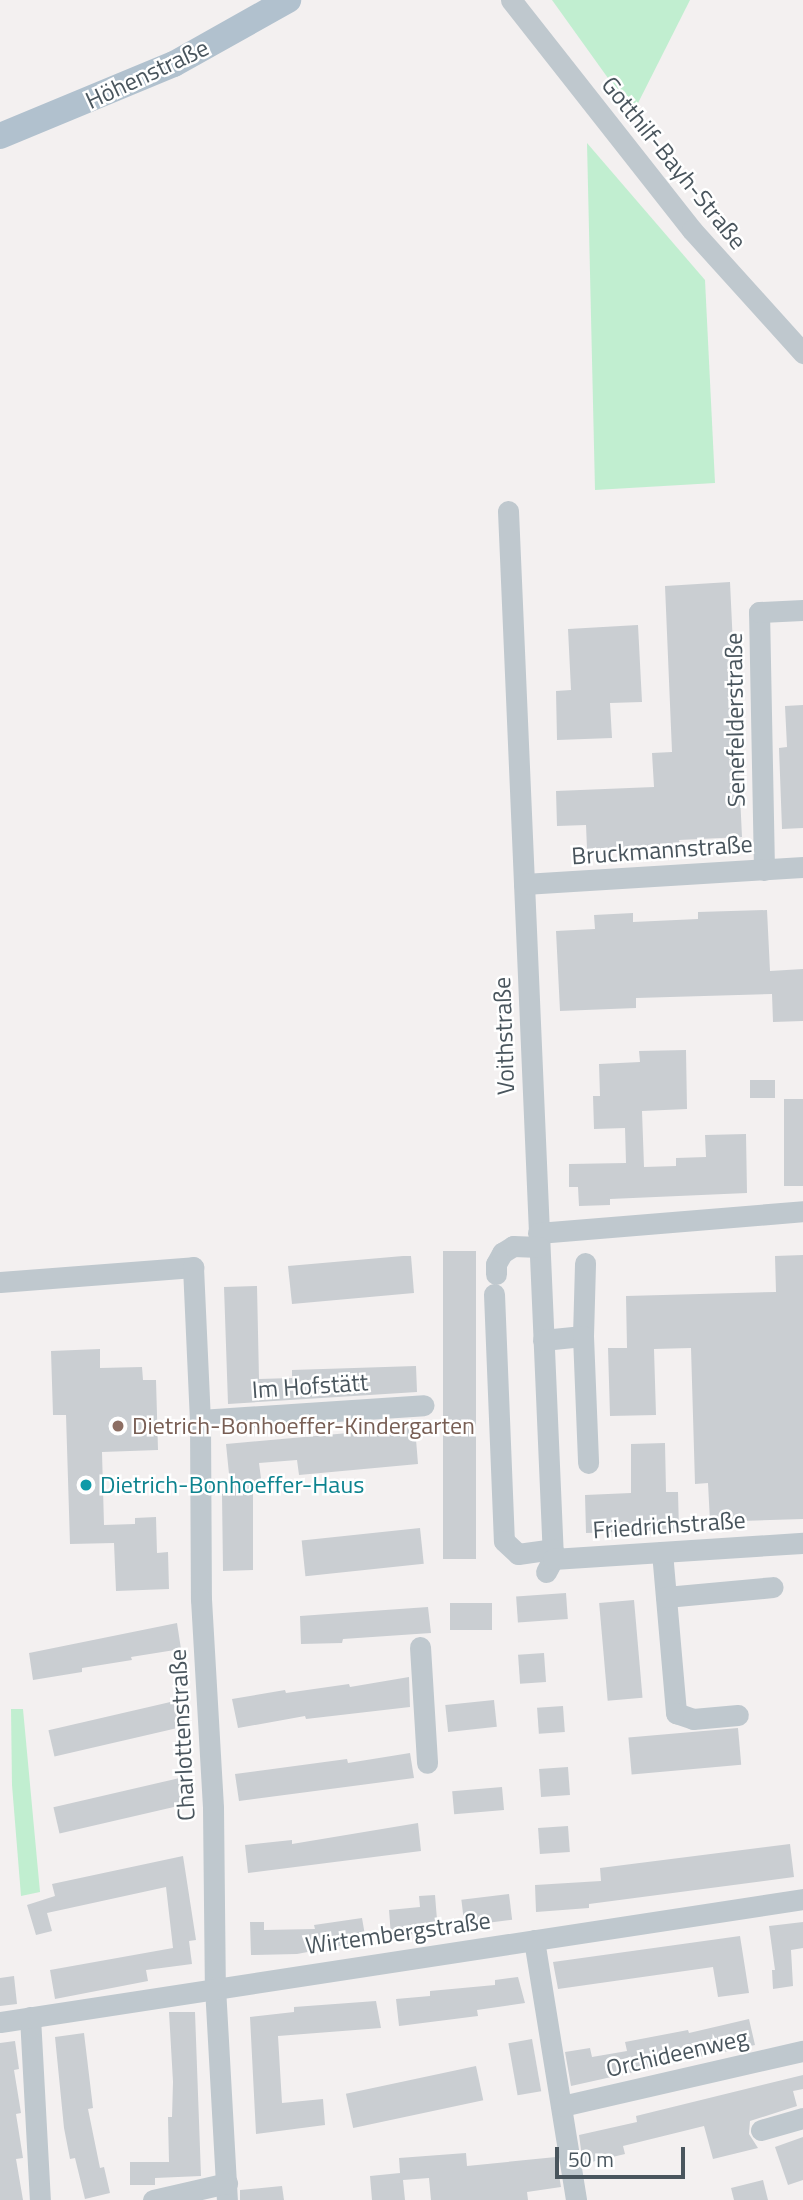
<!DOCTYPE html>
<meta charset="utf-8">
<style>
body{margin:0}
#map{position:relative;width:803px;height:2200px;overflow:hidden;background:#f3f0f0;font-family:"Titillium Web",sans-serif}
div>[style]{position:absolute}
.green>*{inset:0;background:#c1eed0}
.building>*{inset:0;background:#caced2;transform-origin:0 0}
.minor>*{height:21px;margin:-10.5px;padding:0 10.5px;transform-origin:10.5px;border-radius:10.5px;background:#bfc8ce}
.major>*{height:26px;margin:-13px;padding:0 13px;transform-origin:13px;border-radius:13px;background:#b1c1ce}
.dots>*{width:19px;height:19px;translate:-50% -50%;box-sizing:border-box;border:4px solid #fff;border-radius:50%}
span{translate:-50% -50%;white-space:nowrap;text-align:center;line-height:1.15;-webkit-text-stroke:5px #fff;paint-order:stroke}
.street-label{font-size:24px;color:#49555d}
.education-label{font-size:24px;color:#785e54}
.left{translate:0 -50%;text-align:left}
.culture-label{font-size:24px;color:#0d838f}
.scale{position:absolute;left:555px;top:2147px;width:130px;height:32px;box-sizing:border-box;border:4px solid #49555d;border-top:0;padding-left:9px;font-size:21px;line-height:24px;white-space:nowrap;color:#49555d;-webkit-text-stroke:5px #fff;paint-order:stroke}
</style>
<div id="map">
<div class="green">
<i style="clip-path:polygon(552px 0,690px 0,633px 113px)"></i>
<i style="clip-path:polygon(587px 143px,705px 280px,715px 483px,595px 490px)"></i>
<i style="clip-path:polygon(11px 1709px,23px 1709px,40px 1892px,21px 1896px,12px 1785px)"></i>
</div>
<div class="building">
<i style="clip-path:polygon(730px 582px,742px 837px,679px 840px,680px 845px,587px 849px,586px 825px,557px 826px,556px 791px,654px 787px,652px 753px,672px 752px,665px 586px)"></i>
<i style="clip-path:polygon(638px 625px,642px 702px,610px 703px,612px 738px,557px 740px,556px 691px,571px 690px,568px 629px)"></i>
<i style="clip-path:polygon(803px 705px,803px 828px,782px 829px,779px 748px,787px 747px,785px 706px)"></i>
<i style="clip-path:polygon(767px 910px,770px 971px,803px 969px,803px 1021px,773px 1022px,772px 994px,636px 998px,636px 1008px,560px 1011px,556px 931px,595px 929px,594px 915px,633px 913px,633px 922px,698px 919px,698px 912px)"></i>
<i style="clip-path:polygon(686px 1050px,687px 1109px,642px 1111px,644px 1167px,676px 1166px,676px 1158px,706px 1157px,705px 1135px,746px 1134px,747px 1193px,610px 1199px,610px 1205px,579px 1206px,578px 1187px,569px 1187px,569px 1164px,626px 1163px,625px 1128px,594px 1129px,593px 1096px,600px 1096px,599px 1064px,640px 1062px,639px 1051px)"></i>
<i style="left:750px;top:1080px;width:25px;height:18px"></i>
<i style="left:784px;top:1099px;width:19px;height:87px"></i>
<i style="left:443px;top:1251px;width:33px;height:308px"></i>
<i style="clip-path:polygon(803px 1255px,803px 1519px,710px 1522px,708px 1483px,695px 1484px,691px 1348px,654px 1349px,656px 1415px,610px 1416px,608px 1348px,627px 1348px,626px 1296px,776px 1292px,775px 1256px)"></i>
<i style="clip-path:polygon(403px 1256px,411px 1256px,414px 1293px,292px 1304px,288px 1266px)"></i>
<i style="clip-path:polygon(257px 1286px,259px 1379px,292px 1378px,292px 1370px,416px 1366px,417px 1392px,228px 1404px,224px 1287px)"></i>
<i style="clip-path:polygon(100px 1349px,100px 1368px,142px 1367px,143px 1380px,156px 1380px,158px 1450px,102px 1452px,104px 1525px,135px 1524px,135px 1518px,156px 1517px,157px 1553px,168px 1552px,169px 1589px,116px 1591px,114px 1543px,70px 1544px,66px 1415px,53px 1415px,51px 1351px)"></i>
<i style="clip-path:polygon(415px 1427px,418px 1464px,299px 1475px,297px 1460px,259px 1463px,262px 1486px,253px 1487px,253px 1570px,223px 1571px,222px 1494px,231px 1494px,226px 1444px)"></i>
<i style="clip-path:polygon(665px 1443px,666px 1492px,678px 1492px,679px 1530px,586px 1533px,585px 1495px,631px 1493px,631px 1444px)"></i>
<i style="left:420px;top:1528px;width:36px;height:119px;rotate:84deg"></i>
<i style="left:566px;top:1593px;width:26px;height:50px;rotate:86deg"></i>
<i style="left:634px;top:1600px;width:98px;height:35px;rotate:85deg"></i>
<i style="left:450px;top:1603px;width:42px;height:27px"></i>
<i style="clip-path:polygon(428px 1607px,431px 1633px,343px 1639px,342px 1643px,301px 1644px,300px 1616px)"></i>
<i style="clip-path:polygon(177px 1623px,181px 1649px,131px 1657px,132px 1660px,82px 1668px,82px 1672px,33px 1680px,29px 1653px)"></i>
<i style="left:544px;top:1653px;width:29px;height:26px;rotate:86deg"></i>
<i style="clip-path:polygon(409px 1677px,410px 1707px,306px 1719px,305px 1716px,238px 1728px,232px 1699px,285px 1690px,286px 1693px,349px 1684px,350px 1687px)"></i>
<i style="left:179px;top:1700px;width:27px;height:134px;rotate:77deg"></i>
<i style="left:494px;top:1700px;width:27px;height:49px;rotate:84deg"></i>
<i style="left:563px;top:1706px;width:26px;height:26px;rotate:86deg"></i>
<i style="left:738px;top:1728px;width:37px;height:110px;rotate:85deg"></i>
<i style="clip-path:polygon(410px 1753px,414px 1778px,239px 1801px,235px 1774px,347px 1759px,348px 1763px)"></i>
<i style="left:568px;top:1767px;width:28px;height:29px;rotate:86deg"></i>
<i style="left:184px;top:1777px;width:27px;height:134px;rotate:77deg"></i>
<i style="left:502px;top:1787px;width:23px;height:50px;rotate:85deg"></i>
<i style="clip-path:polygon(418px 1823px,421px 1851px,248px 1873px,245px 1845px,292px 1840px,292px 1844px)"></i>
<i style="left:568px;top:1826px;width:26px;height:30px;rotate:86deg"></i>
<i style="clip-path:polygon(790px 1844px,794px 1877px,589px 1904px,589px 1908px,536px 1912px,535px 1885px,601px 1881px,600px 1868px)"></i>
<i style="clip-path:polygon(183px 1856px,196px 1940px,189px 1941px,192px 1964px,146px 1970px,148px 1981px,55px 1999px,50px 1970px,173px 1948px,166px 1887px,47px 1913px,52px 1931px,36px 1935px,27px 1905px,55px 1896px,52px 1884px)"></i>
<i style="left:509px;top:1894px;width:26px;height:48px;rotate:83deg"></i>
<i style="clip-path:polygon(435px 1895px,438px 1932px,391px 1936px,389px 1910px,420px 1907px,419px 1896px)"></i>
<i style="clip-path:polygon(362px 1918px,366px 1941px,297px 1954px,251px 1955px,250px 1922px,264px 1922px,264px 1930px,315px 1929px,314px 1925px)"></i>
<i style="clip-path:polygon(803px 1922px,803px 1948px,791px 1950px,793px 1986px,773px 1989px,772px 1970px,775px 1970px,769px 1926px)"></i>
<i style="clip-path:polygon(740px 1936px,749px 1993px,718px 1997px,713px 1967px,558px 1989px,553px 1962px)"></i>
<i style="clip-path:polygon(14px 1976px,17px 2004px,0 2006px,0 1978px)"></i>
<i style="clip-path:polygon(518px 1977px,525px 2003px,477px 2010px,478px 2016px,399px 2026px,396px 1999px,430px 1996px,430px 1991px,495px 1985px,495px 1980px)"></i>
<i style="clip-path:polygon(376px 2001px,381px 2028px,278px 2036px,282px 2103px,323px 2099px,325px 2125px,256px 2134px,250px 2017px,294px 2012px,294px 2007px)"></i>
<i style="clip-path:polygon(169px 2012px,195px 2012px,201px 2176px,155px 2178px,155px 2185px,130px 2185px,130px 2162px,169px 2162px,168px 2117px,172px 2117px,173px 2082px)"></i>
<i style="clip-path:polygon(749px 2019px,755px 2045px,571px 2086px,565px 2052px,590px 2048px,592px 2057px,627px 2051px,625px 2042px,688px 2030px,689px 2033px)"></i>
<i style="clip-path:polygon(84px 2033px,93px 2108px,88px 2109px,100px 2168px,104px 2167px,110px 2193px,85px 2199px,75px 2158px,70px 2159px,64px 2128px,55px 2037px)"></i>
<i style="left:532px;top:2039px;width:53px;height:24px;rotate:80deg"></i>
<i style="clip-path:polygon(15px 2041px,19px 2069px,14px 2070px,21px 2113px,16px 2114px,23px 2158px,16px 2159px,23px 2200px,0 2200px,0 2043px)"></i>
<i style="left:476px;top:2066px;width:35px;height:133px;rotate:78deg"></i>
<i style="clip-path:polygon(803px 2075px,803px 2089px,793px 2091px,797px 2106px,750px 2121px,749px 2134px,758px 2148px,713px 2159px,704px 2126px,623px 2146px,625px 2154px,583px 2164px,579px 2135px,637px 2122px,636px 2116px)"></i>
<i style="clip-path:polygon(803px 2137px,803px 2180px,788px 2185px,775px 2147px)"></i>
<i style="clip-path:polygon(466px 2153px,467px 2166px,556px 2157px,561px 2187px,527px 2192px,528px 2200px,431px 2200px,429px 2178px,403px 2180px,405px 2200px,372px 2200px,370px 2176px,400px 2173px,399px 2158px)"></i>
<i style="clip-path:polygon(763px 2180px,768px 2200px,734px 2200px,731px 2188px)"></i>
<i style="clip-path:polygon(282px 2186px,284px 2200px,240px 2200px,240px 2190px)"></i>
</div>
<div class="minor">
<i style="left:511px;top:0;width:293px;rotate:51.8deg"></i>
<i style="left:692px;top:230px;width:166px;rotate:47.9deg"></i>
<i style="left:508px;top:511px;width:1049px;rotate:87.54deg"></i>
<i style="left:764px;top:870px;width:258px;rotate:-91.1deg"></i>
<i style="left:759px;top:612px;width:44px;rotate:-2.6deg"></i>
<i style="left:524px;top:884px;width:280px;rotate:-3.5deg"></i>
<i style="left:538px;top:1233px;width:266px;rotate:-4.7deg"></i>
<i style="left:496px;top:1274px;width:10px;rotate:-90deg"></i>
<i style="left:496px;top:1264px;width:13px;rotate:-61deg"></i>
<i style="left:502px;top:1253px;width:13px;rotate:-32deg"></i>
<i style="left:513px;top:1246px;width:26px;rotate:2deg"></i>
<i style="left:0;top:1282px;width:194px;rotate:-4.4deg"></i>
<i style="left:193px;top:1267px;width:153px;rotate:87.4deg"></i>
<i style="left:200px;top:1420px;width:179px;rotate:89.7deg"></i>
<i style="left:201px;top:1599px;width:209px;rotate:86.7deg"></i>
<i style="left:213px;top:1808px;width:179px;rotate:89.4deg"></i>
<i style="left:215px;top:1987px;width:213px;rotate:86.8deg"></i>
<i style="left:494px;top:1294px;width:247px;rotate:87.7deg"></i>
<i style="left:504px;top:1541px;width:19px;rotate:43deg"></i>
<i style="left:518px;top:1554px;width:35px;rotate:-8deg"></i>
<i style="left:583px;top:1336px;width:73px;rotate:-88.4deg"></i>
<i style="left:543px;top:1340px;width:40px;rotate:-5.7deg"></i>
<i style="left:583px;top:1336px;width:127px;rotate:87.7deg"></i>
<i style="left:200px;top:1420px;width:224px;rotate:-3.8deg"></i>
<i style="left:662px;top:1552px;width:162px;rotate:85deg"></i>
<i style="left:676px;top:1713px;width:18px;rotate:19deg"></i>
<i style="left:693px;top:1719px;width:45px;rotate:-5.1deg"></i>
<i style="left:546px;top:1572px;width:15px;rotate:-62deg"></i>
<i style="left:553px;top:1559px;width:251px;rotate:-3.7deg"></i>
<i style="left:666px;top:1597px;width:107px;rotate:-5.3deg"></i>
<i style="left:420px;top:1647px;width:116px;rotate:86.5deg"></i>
<i style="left:534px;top:1940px;width:263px;rotate:80.8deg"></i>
<i style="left:30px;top:2017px;width:183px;rotate:86.9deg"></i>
<i style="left:0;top:2022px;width:812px;rotate:-8.71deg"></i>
<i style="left:562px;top:2106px;width:247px;rotate:-12.9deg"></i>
<i style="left:761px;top:2130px;width:44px;rotate:-15.9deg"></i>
<i style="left:153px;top:2200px;width:76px;rotate:-12.9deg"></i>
</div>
<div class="major">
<i style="left:0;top:136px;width:188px;rotate:-22.5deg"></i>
<i style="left:174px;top:64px;width:131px;rotate:-29.3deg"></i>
</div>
<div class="dots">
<i style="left:118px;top:1426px;background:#8d6e63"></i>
<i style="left:86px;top:1485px;background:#0f9aa8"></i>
</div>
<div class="street-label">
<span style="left:147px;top:74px;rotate:-25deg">Höhenstraße</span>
<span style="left:674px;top:163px;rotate:51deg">Gotthilf-Bayh-Straße</span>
<span style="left:735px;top:720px;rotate:-91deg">Senefelderstraße</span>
<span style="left:662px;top:850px;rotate:-4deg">Bruckmannstraße</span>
<span style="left:504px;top:1036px;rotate:-92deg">Voithstraße</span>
<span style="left:310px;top:1386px;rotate:-4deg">Im Hofstätt</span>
<span style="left:669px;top:1525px;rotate:-4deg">Friedrichstraße</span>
<span style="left:182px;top:1735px;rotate:-93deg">Charlottenstraße</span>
<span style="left:398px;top:1933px;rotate:-8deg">Wirtembergstraße</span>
<span style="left:677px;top:2053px;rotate:-13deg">Orchideenweg</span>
</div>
<div class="education-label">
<span class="left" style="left:132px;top:1426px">Dietrich-Bonhoeffer-Kindergarten</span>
</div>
<div class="culture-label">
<span class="left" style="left:100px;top:1485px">Dietrich-Bonhoeffer-Haus</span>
</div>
<div class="scale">50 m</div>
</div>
